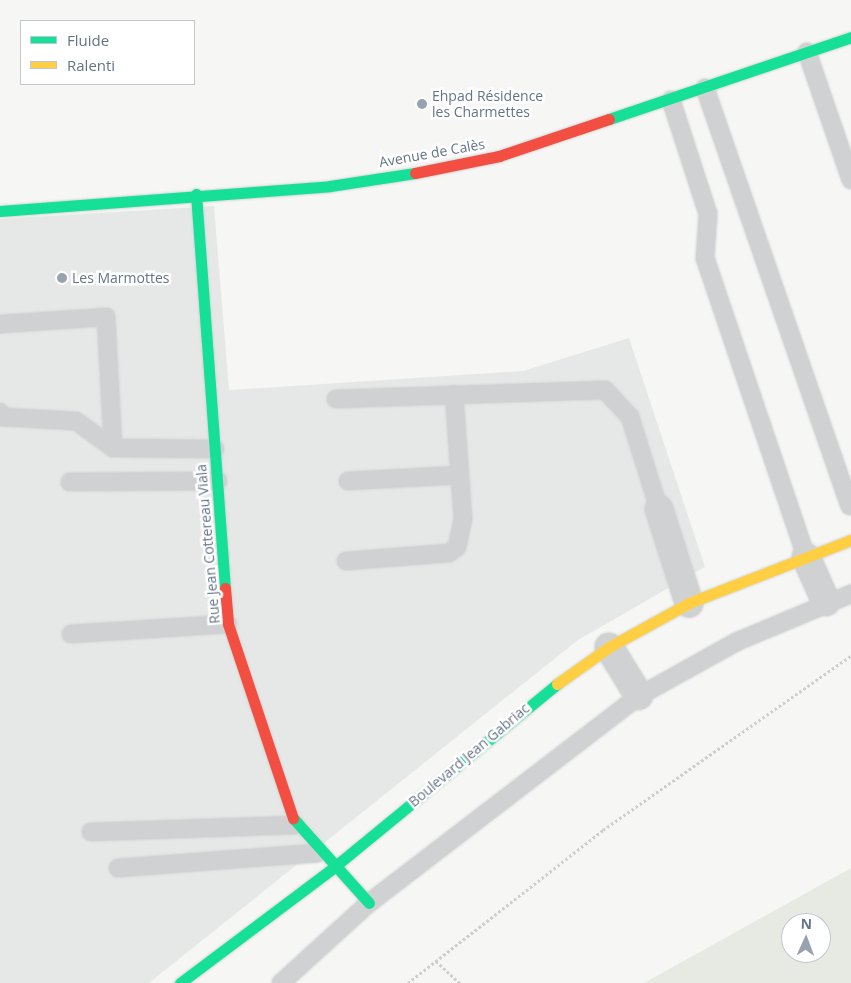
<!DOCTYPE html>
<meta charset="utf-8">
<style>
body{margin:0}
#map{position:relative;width:851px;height:983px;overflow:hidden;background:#f6f7f5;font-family:"Open Sans",sans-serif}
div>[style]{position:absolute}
.built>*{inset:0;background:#e6e8e7}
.green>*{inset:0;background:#e6eae3}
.path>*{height:3px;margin-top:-1.5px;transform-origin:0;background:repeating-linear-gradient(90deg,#cececf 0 2.5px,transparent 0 5px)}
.roads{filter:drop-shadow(0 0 1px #d3d5d5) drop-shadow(0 0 1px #d3d5d5)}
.lane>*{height:18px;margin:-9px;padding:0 9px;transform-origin:9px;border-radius:9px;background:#d0d1d2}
.street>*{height:28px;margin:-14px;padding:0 14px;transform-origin:14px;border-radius:14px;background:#d0d1d2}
.fast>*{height:11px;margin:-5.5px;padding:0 5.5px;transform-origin:5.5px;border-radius:5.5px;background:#16e098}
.slow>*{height:11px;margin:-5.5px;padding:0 5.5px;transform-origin:5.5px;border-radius:5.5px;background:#ffcf43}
.jam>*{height:11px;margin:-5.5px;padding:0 5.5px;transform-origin:5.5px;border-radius:5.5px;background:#f24e42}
.dots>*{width:14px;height:14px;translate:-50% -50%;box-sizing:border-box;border:2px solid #fff;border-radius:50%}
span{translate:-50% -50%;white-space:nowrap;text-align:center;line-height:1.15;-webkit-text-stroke:5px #fff;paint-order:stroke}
.poi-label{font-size:14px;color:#657487}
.left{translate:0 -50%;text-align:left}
.street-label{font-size:14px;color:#657487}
.legend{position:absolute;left:20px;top:20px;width:175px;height:65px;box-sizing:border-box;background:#fff;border:1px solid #c1c7cf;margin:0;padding:6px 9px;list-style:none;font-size:15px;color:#657487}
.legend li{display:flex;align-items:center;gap:10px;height:25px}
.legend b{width:25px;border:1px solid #c1c7cf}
.north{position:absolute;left:781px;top:913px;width:50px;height:50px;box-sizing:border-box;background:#fff;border:1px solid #c1c7cf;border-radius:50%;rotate:2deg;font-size:14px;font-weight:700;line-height:20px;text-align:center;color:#657487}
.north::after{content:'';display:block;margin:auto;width:18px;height:22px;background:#98a2ae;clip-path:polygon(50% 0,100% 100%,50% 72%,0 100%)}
</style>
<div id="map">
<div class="built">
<i style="clip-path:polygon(214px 206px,229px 390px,523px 371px,629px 338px,705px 567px,578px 640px,149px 983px,0 983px,0 219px)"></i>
</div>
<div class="green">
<i style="clip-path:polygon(evenodd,851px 868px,851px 983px,644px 983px,851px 868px,791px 923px,821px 923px,821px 953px,791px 953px,791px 923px)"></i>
</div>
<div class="path">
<i style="left:436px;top:961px;width:33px;rotate:43deg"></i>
<i style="left:408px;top:983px;width:248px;rotate:-38.1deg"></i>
<i style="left:603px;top:830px;width:303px;rotate:-35.1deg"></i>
</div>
<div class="roads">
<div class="lane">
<i style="left:807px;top:52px;width:135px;rotate:71deg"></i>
<i style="left:705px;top:88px;width:442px;rotate:70.9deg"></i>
<i style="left:671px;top:100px;width:120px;rotate:72deg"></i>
<i style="left:708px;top:214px;width:44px;rotate:93.9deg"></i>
<i style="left:705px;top:258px;width:316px;rotate:71.3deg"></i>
<i style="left:0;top:324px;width:106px;rotate:-3.8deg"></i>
<i style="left:106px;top:317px;width:131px;rotate:86.9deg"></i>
<i style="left:336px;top:399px;width:269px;rotate:-1.9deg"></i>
<i style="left:605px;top:390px;width:37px;rotate:47deg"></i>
<i style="left:630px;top:417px;width:96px;rotate:72.5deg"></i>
<i style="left:0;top:412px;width:5px;rotate:68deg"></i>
<i style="left:2px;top:417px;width:74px;rotate:3.1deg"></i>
<i style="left:76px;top:421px;width:46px;rotate:36.1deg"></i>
<i style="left:113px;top:448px;width:102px;rotate:0.6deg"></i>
<i style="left:348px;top:481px;width:112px;rotate:-3.1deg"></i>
<i style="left:70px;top:482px;width:148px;rotate:-0.4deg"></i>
<i style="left:346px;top:561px;width:103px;rotate:-4.4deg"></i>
<i style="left:449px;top:553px;width:10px;rotate:-37deg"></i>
<i style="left:457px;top:547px;width:29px;rotate:-78deg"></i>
<i style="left:463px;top:519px;width:125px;rotate:-94.1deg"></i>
<i style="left:71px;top:634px;width:157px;rotate:-3.6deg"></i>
<i style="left:91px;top:832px;width:204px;rotate:-2deg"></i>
<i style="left:118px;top:868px;width:200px;rotate:-4.3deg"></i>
<i style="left:281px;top:983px;width:119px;rotate:-42.3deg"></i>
<i style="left:369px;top:903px;width:340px;rotate:-37.5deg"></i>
<i style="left:639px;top:696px;width:111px;rotate:-29.1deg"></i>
<i style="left:736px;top:642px;width:125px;rotate:-22.7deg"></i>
</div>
<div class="street">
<i style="left:659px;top:509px;width:99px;rotate:72.3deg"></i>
<i style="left:806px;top:557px;width:49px;rotate:66deg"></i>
<i style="left:609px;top:647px;width:57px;rotate:58.5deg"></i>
</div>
<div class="fast">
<i style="left:609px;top:119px;width:256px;rotate:-18.7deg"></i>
<i style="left:196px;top:194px;width:395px;rotate:85.8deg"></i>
<i style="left:0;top:211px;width:331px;rotate:-4.3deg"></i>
<i style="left:330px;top:186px;width:86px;rotate:-8.7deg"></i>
<i style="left:293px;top:818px;width:114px;rotate:48.2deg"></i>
<i style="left:180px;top:983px;width:191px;rotate:-36.9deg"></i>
<i style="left:333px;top:868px;width:290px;rotate:-39.4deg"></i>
</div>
<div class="slow">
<i style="left:557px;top:684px;width:64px;rotate:-35.4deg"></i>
<i style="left:609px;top:647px;width:91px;rotate:-28.8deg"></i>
<i style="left:689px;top:603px;width:174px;rotate:-21.3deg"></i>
</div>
<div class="jam">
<i style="left:415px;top:173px;width:86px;rotate:-11.4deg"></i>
<i style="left:499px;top:156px;width:116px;rotate:-18.6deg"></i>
<i style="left:225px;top:588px;width:36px;rotate:85deg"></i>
<i style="left:228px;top:624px;width:205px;rotate:71.5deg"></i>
</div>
</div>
<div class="dots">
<i style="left:422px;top:104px;background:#98a2ae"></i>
<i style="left:62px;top:278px;background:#98a2ae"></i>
</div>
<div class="poi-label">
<span class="left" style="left:432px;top:104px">Ehpad Résidence<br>les Charmettes</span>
<span class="left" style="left:72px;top:278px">Les Marmottes</span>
</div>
<div class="street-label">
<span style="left:432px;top:153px;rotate:-10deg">Avenue de Calès</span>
<span style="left:208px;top:544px;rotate:-95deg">Rue Jean Cottereau Viala</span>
<span style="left:469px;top:755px;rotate:-40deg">Boulevard Jean Gabriac</span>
</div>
<ul class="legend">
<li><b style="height:6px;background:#16e098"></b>Fluide</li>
<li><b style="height:6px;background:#ffcf43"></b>Ralenti</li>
</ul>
<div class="north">N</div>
</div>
